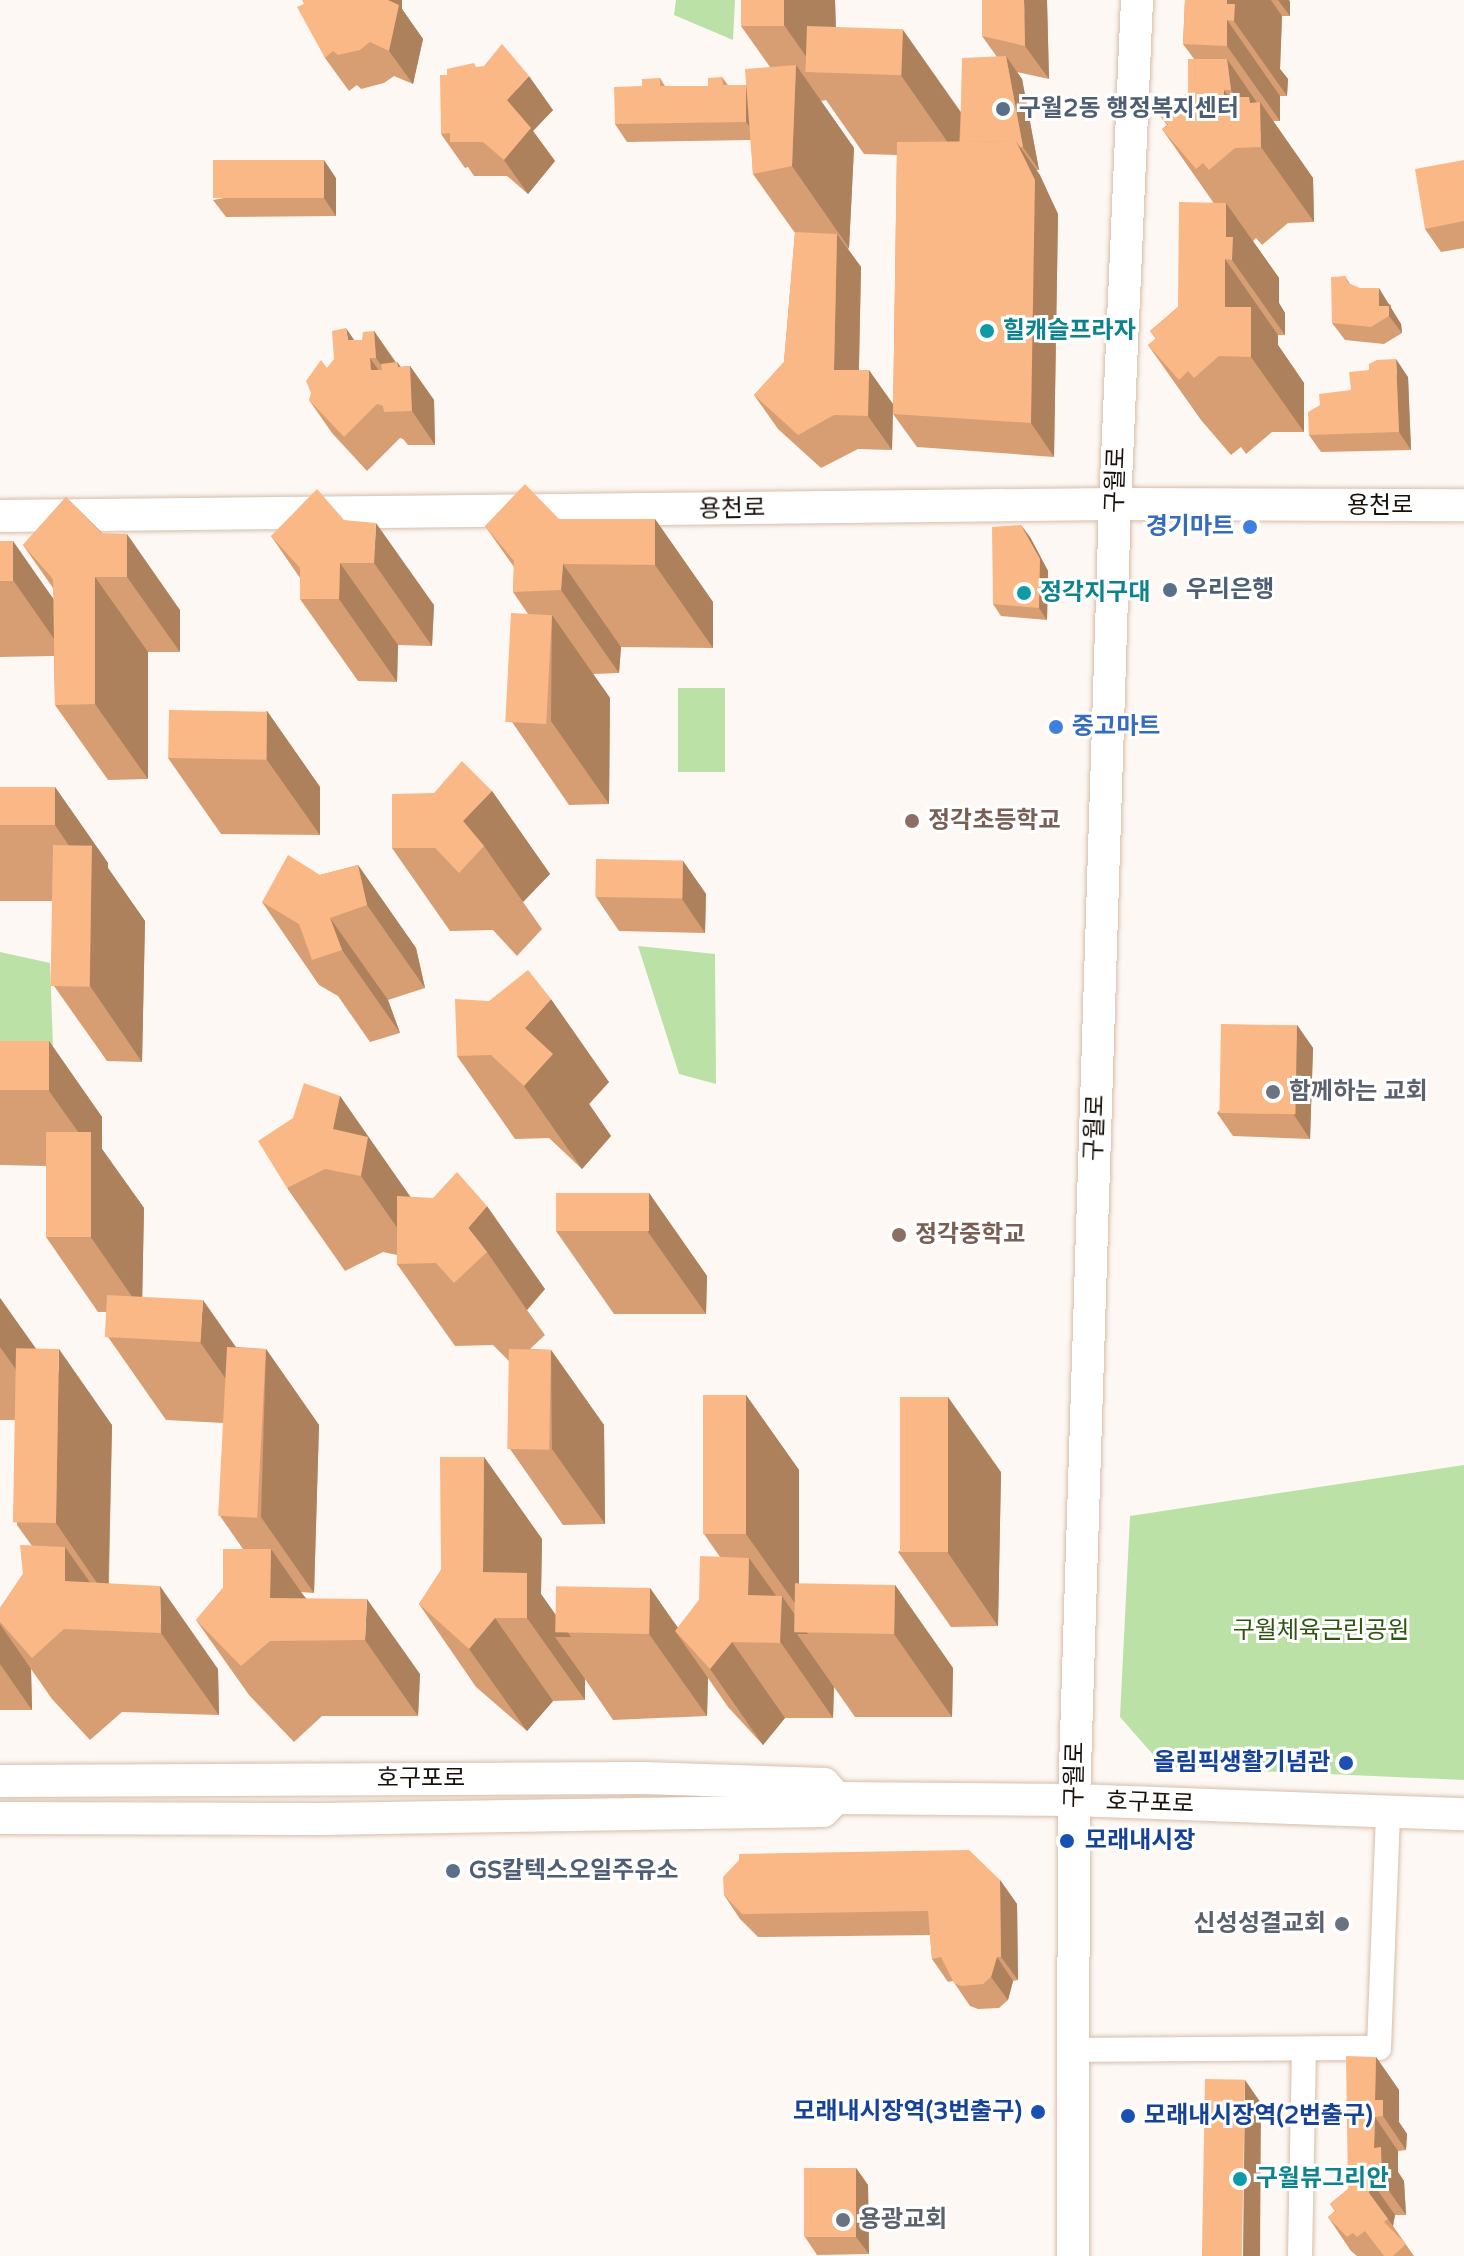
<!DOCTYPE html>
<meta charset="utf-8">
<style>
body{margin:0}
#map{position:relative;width:1464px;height:2256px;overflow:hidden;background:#fdf8f4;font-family:"Varela Round","Noto Sans KR",sans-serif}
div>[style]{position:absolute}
.green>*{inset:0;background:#bbe1a6;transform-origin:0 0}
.roads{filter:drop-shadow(0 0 2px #d7beaa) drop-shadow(0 0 2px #d7beaa)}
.street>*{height:24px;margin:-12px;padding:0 12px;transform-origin:12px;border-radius:12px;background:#fff}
.secondary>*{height:32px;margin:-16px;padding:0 16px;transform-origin:16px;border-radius:16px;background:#fff}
.wall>*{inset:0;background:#d69e72}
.shaded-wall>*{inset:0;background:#ae815d}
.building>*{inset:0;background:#f9b885;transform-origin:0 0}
.dots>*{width:22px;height:22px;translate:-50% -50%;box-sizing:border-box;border:4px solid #fff;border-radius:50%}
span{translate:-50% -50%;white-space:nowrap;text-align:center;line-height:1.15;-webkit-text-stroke:6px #fff;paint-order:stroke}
.service-label{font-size:24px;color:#4e5e75;font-weight:700}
.left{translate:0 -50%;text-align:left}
.culture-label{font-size:24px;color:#0d838f;font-weight:700}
.street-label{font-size:24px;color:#19100a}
.shop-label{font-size:24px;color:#366cbe;font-weight:700}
.right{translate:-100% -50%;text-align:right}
.education-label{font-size:24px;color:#785e54;font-weight:700}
.worship-label{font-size:24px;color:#5b616d;font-weight:700}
.park-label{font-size:24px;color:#2f5410}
.transit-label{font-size:24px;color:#164399;font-weight:700}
</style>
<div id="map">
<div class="green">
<i style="clip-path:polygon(676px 0,735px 0,733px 40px,674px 15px)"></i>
<i style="left:678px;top:688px;width:47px;height:84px"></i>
<i style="clip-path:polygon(638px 946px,715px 954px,716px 1084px,679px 1074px)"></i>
<i style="clip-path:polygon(0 952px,50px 963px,53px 1047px,0 1048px)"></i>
<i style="clip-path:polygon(1464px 1465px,1464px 1780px,1164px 1767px,1120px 1717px,1130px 1516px)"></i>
</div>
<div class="roads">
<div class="street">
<i style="left:1074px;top:2050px;width:305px;rotate:-0.4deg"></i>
<i style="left:1379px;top:2048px;width:236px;rotate:-87.8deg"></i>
<i style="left:1300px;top:2256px;width:207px;rotate:-88.9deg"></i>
</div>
<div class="secondary">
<i style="left:0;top:516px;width:1115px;rotate:-0.62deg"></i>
<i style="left:1115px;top:504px;width:349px;rotate:0.2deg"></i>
<i style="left:0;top:1781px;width:644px;rotate:-0.27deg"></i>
<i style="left:644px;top:1778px;width:180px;rotate:1.9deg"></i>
<i style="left:824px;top:1784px;width:18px;rotate:49deg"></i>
<i style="left:0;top:1818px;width:319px;rotate:0.2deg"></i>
<i style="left:319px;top:1819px;width:504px;rotate:-0.91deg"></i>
<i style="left:823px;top:1811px;width:18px;rotate:-45deg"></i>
<i style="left:836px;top:1798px;width:238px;rotate:0.5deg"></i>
<i style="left:1074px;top:1800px;width:390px;rotate:2.1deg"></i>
<i style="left:1073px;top:2256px;width:456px;rotate:-89.9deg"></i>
<i style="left:1074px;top:1800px;width:1297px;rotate:-88.19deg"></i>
<i style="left:1115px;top:504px;width:504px;rotate:-87.5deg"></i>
</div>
</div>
<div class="wall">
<i style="clip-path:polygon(402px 0,402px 9px,423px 39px,413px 84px,394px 76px,384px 83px,361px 89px,357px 85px,349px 91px,325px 58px,304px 4px)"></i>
<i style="clip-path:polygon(741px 0,835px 0,836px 28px,903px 30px,961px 112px,997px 57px,982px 36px,1047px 0,1049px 79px,1017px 72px,1022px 79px,1039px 170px,1036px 170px,1058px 214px,1054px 457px,917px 447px,893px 414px,897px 155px,864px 154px,826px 100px,821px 101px,854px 148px,849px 248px,848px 249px,861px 267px,859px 370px,893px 404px,892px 450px,858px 449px,821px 468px,778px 429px,754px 395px,784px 362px,795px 233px,753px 174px,751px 140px,627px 142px,615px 124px,660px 78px,665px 86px,708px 86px,722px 77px,728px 85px,746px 85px,770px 67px,741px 26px)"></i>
<i style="clip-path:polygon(1185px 0,1289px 0,1290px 2px,1290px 16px,1282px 16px,1280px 69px,1288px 79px,1287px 96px,1280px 96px,1280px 121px,1273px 121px,1313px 178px,1314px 222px,1288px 223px,1262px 245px,1256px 238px,1253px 241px,1279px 278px,1279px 303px,1285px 313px,1285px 335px,1278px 335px,1278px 345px,1304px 383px,1304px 432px,1272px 432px,1246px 454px,1241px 447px,1231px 455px,1201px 420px,1148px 345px,1156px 339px,1150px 331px,1178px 307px,1213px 202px,1162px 129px,1167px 125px,1160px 116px,1188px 92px,1194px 59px,1183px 44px)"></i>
<i style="clip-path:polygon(477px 67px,553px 110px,533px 131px,555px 161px,528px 194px,507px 176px,474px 176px,468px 167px,465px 168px,441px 134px,447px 75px)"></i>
<i style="clip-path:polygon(1464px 160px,1464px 248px,1441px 252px,1425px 229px)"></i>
<i style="clip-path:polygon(336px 178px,336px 216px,226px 217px,213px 200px)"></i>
<i style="clip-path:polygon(1345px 276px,1350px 284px,1391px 305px,1391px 309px,1401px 324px,1402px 333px,1384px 344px,1345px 340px,1332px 323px)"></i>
<i style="clip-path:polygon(374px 331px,396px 362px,397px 362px,401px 367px,410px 366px,434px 400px,435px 445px,408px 445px,403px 439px,400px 438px,367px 471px,332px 433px,309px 400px,327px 368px,354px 340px,362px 340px)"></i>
<i style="clip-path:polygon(1369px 370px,1408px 377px,1411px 450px,1321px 452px,1309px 435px)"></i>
<i style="clip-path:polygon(66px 497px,180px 610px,180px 652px,148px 652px,148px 779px,108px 780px,55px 705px,54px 656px,0 657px,0 541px,54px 599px,53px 588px,23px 545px)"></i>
<i style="clip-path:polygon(559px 519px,655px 519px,713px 602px,713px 648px,621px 647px,619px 673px,593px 674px,610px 698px,609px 804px,569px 805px,512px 722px,528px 614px,513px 592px,514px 567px,485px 526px)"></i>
<i style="clip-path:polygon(344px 520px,434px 605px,432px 646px,398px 645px,397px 682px,358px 681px,300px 599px,300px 578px,271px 536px)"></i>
<i style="clip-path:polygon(1030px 537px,1048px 571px,1047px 620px,1001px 616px,993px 604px)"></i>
<i style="clip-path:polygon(267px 711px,320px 787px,320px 835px,221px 834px,168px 758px)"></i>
<i style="clip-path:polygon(0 787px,55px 787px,108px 863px,108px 868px,145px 921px,142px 1062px,107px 1061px,54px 986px,54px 901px,0 901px)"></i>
<i style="clip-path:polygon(492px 791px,550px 874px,523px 902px,542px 929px,517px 956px,493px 930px,450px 931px,392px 848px,434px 793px)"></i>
<i style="clip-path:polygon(683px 861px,706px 894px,705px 933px,619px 931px,596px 897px)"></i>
<i style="clip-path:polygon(358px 865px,416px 948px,425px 988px,388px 1000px,400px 1033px,370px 1042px,338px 996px,319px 985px,262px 902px,320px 875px)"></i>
<i style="clip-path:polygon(489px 1001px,609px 1082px,589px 1104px,611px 1136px,582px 1169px,549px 1138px,515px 1139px,457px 1056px)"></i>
<i style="clip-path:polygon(1297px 1025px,1313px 1048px,1310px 1139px,1233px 1136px,1217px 1113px)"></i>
<i style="clip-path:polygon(0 1041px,49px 1041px,102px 1117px,102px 1149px,144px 1208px,142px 1297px,236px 1347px,266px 1349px,319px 1425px,314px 1593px,301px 1592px,306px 1598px,420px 1674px,418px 1716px,322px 1716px,294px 1742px,249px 1695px,196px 1620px,223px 1588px,243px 1549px,220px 1516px,224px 1423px,166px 1420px,108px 1337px,107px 1312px,98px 1312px,46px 1237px,46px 1166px,0 1165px)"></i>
<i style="clip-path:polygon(340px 1096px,410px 1197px,545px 1289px,527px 1310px,545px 1335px,530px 1349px,551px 1350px,604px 1425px,605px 1524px,563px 1525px,510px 1449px,510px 1362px,493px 1345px,455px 1346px,397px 1264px,397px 1255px,383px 1252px,345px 1271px,287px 1188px)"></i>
<i style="clip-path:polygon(649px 1193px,707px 1276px,706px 1314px,614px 1314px,556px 1231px)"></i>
<i style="clip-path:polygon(0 1298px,37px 1350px,112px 1425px,109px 1583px,218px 1669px,219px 1715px,122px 1712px,90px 1740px,52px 1699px,31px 1669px,32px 1710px,0 1710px,0 1608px,23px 1574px,32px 1546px,17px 1525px,16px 1420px,0 1420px)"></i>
<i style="clip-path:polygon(746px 1395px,799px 1470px,799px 1587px,895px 1585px,953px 1668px,952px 1717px,855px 1717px,834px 1687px,833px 1718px,785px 1718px,763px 1745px,728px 1707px,708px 1678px,707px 1716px,613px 1720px,585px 1679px,585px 1700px,553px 1701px,527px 1731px,476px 1687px,419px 1604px,441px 1570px,484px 1457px,542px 1539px,541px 1594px,556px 1615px,650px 1588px,678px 1628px,699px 1600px,720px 1557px,704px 1534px)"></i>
<i style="clip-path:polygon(1001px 1472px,998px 1626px,951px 1627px,898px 1552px)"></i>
<i style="clip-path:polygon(1000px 1880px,1017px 1904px,1018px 1980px,1013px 1981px,1008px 2000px,999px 2008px,978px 2009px,970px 2006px,953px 1981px,948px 1982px,932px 1959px,930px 1935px,758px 1937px,740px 1919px,724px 1895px)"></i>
<i style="clip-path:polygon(1376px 2057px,1399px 2090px,1399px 2122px,1407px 2134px,1406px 2150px,1398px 2151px,1398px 2172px,1404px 2181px,1406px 2215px,1395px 2215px,1393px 2226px,1414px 2256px,1357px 2256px,1351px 2251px,1328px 2217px,1335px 2211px,1330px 2204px,1348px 2189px)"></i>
<i style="clip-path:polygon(856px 2168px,868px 2185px,869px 2254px,817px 2255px,805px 2237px)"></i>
</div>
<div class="shaded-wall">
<i style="clip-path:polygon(381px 0,402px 0,402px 9px,423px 39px,413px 84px,389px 51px)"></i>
<i style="clip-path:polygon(784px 0,835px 0,837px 72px,817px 72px,784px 25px)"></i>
<i style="clip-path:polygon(1024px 0,1047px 0,1049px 79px,1025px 46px)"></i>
<i style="clip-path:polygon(1227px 0,1271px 0,1282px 16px,1280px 69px,1288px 79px,1287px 96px,1234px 21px,1227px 4px)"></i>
<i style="clip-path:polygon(1278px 0,1289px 0,1290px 2px,1290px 16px)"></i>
<i style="clip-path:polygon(1227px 20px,1280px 96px,1280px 121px,1227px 46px)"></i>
<i style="clip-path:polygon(903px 30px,961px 113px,958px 157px,900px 74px)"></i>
<i style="clip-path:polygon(1006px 56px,1022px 79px,1039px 170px,1023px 147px)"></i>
<i style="clip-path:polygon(1227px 59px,1260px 107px,1260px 102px,1313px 178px,1314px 222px,1261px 147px,1224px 98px,1224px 90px,1261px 143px,1261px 133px,1231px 90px)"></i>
<i style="clip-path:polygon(796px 65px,854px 148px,849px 248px,792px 166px)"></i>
<i style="clip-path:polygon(529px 76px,553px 110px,533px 131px,555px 161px,528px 194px,504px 160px,507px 100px)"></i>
<i style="clip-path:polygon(746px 85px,759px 140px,746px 122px)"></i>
<i style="clip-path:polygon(1016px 141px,1040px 175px,1058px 214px,1054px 457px,1031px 423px)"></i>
<i style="clip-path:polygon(324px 160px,336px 178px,336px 216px,324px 198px)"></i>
<i style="clip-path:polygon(1226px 203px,1279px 278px,1279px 303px,1285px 313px,1285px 335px,1232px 260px,1226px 237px)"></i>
<i style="clip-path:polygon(837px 234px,861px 267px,858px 404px,834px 370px)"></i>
<i style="clip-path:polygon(1225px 259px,1278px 335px,1278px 345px,1304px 383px,1304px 432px,1251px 357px,1225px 307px)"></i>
<i style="clip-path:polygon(1379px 288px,1401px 324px,1402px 333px,1389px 316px,1379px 306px)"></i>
<i style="clip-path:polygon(346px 328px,369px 362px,370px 358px,394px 392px,371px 370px,348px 340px)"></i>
<i style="clip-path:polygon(374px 331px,397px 365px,400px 391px,376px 358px)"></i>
<i style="clip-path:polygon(1396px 359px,1408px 377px,1411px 450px,1399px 432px)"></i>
<i style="clip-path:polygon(397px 362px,410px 381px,410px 366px,434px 400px,435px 445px,412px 411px)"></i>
<i style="clip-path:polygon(869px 370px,893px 404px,892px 450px,868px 416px)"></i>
<i style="clip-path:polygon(655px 519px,713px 602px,713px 648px,655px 565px)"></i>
<i style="clip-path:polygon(376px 523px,434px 605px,432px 646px,374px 563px)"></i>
<i style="clip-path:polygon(1021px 525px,1030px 537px,1048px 571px,1047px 620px,1039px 608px)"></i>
<i style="clip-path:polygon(127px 534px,180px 610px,180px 652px,127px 577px)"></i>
<i style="clip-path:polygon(13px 541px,66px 617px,66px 656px,13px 580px)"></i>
<i style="clip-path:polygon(340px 563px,398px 645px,397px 682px,339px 599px)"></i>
<i style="clip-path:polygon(563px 564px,621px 647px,619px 673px,561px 590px)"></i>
<i style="clip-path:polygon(95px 577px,148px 652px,148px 779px,95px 704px)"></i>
<i style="clip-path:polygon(552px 615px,610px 698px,609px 804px,551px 721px)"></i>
<i style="clip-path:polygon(267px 711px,320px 787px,320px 835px,267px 760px)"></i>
<i style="clip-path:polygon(55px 787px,108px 863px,108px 868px,145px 921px,142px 1062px,90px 986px,91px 878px,55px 825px)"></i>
<i style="clip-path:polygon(492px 791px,550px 874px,523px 902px,484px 846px,463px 821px)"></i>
<i style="clip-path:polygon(683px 861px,706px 894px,705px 933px,682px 899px)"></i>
<i style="clip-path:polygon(358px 865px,416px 948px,425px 988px,367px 905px)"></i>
<i style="clip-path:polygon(330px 918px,388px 1000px,400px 1033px,342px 950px)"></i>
<i style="clip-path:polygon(551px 999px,609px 1082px,589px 1104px,611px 1136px,582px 1169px,524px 1086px,525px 1028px)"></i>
<i style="clip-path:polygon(1297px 1025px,1313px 1048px,1310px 1139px,1294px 1115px)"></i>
<i style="clip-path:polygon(49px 1041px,102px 1117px,102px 1149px,144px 1208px,142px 1311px,90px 1236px,91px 1150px,49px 1091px)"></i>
<i style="clip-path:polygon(340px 1096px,426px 1219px,419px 1259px,361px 1176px,333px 1129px)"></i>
<i style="clip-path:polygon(649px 1193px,707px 1276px,706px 1314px,648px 1232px)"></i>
<i style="clip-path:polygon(487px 1206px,545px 1289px,527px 1310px,487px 1252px,468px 1228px)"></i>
<i style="clip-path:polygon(0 1298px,53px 1373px,51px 1419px,0 1347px)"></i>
<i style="clip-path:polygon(203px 1300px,261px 1383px,258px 1425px,200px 1342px)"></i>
<i style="clip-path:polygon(59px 1349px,112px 1425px,108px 1599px,56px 1523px)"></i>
<i style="clip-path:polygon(266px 1349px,319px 1425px,314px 1593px,261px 1517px)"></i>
<i style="clip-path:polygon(551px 1350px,604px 1425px,605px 1524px,552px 1449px)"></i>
<i style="clip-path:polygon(746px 1395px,799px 1470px,799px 1609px,746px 1534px)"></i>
<i style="clip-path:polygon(948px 1397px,1001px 1472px,998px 1626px,946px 1550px)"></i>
<i style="clip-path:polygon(484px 1457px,542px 1539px,541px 1594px,571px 1637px,555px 1637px,585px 1679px,585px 1700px,527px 1618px,483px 1572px)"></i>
<i style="clip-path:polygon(65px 1547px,123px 1629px,65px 1581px)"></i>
<i style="clip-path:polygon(271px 1549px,324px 1625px,270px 1598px)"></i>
<i style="clip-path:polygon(749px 1558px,782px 1604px,782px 1596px,808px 1634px,797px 1634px,834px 1687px,833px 1718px,748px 1595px)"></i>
<i style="clip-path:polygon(895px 1585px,953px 1668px,952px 1717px,894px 1634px)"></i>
<i style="clip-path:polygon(160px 1586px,218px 1669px,219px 1715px,161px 1633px)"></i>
<i style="clip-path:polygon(650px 1588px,697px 1655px,675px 1631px,708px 1678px,707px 1716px,649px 1634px)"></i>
<i style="clip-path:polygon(367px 1599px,420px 1674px,418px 1716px,365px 1640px)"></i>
<i style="clip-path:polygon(495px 1618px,553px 1701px,527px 1731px,469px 1649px)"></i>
<i style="clip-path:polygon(0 1624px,31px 1669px,32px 1710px,0 1664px)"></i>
<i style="clip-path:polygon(732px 1642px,785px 1718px,763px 1745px,710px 1669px)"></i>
<i style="clip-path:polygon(1000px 1880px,1017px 1904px,1018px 1980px,1001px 1957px)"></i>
<i style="clip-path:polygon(997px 1957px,1013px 1981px,1008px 2000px,991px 1977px)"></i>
<i style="clip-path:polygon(1376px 2057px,1399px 2090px,1399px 2122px,1407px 2134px,1406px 2150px,1383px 2116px,1375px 2100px)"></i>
<i style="clip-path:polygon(1245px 2080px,1261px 2103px,1260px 2256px,1243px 2256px)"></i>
<i style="clip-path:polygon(1375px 2117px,1398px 2151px,1398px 2172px,1404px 2181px,1406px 2215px,1382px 2181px,1374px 2148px)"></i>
<i style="clip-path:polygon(856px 2168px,868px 2185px,869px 2254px,856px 2237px)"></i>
<i style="clip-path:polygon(1371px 2181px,1395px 2215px,1393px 2226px,1369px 2193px)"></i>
</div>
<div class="building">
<i style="clip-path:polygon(302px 0,388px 0,399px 5px,389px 51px,370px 42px,360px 50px,338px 55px,333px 51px,325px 58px,297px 7px,304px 4px)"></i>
<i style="left:741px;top:0;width:43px;height:26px"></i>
<i style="clip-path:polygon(982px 0,1024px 0,1025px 46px,982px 36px)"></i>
<i style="clip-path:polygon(1185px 0,1227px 0,1227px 4px,1235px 4px,1234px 21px,1227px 20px,1227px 46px,1183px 44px)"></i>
<i style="left:807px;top:26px;width:96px;height:46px;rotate:2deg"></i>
<i style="clip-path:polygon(502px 44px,529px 76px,507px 100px,531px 128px,504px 160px,483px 142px,450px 142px,450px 133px,441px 134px,440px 75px,447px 75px,447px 69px,474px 63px,476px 67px,484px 66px)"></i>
<i style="clip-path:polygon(1006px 56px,1023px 147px,1020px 147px,1016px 141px,960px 142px,962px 58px)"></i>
<i style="clip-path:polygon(1188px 59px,1227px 59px,1231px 90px,1224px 90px,1224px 98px,1231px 104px,1238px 104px,1238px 97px,1249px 97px,1250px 103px,1260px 102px,1261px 147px,1235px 148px,1209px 170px,1203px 163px,1196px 169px,1162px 129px,1168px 125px,1160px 116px,1188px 92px)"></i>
<i style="clip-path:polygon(796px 65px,792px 166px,753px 174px,745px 69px)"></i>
<i style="clip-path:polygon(722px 77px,723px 85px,746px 85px,746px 122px,615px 124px,614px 87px,642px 86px,642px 79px,660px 78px,660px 86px,708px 86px,708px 78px)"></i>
<i style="clip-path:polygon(1016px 141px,1035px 180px,1031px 423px,893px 414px,897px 142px)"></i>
<i style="left:324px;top:160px;width:38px;height:111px;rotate:90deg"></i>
<i style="clip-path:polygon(1464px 160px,1464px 221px,1425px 229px,1415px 169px)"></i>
<i style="clip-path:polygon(1179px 202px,1226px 203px,1226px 237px,1233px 237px,1232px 260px,1225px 259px,1225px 307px,1251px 307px,1251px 357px,1219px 356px,1194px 378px,1188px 371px,1179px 380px,1148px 345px,1156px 338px,1150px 331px,1178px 307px)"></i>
<i style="clip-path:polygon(795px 232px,837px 234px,834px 370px,869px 370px,868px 416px,834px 415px,798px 435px,754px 395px,784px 362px)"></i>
<i style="clip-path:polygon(1345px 276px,1348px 283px,1360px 288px,1379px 288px,1379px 306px,1389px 306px,1389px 316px,1371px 327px,1332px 323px,1331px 277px)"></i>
<i style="clip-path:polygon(346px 328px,348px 340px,362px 340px,363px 332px,374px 331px,376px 358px,370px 358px,371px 370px,382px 370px,381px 364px,397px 362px,398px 367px,410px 366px,412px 411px,384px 412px,383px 406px,377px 404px,344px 437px,309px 400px,311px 393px,306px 381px,321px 360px,327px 368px,334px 359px,332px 331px)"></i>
<i style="clip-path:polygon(1396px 359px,1399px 432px,1309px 435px,1308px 412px,1320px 405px,1319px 394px,1351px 390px,1349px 372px,1369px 370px,1369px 364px,1377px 360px)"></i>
<i style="clip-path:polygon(525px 484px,559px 519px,655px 519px,655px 565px,563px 564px,561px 590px,513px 592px,514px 561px,485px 526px)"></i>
<i style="clip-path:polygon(317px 489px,344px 520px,376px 523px,374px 563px,340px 563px,339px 599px,300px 599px,300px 568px,271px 536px)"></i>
<i style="clip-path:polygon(66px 497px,101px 533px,127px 534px,127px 577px,95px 577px,95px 704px,55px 705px,53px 579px,23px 545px)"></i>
<i style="clip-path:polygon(1021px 525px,1040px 559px,1039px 608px,993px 604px,992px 527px)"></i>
<i style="left:0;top:541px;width:13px;height:40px"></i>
<i style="left:511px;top:613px;width:41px;height:109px;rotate:3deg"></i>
<i style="left:169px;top:710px;width:98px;height:48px;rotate:1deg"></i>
<i style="clip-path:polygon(462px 761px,492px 791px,463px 821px,484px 846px,459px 873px,435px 848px,392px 848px,392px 794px,434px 793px)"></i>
<i style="left:0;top:787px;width:55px;height:38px"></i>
<i style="left:53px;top:845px;width:39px;height:141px;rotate:1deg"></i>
<i style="clip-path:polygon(288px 855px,320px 875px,358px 865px,367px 905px,330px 918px,342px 950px,312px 960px,299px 924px,262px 902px)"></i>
<i style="left:596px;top:859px;width:87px;height:38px;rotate:1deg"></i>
<i style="clip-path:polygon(528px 970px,551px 999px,525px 1028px,553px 1054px,524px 1086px,491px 1055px,457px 1056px,455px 999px,489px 1001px)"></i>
<i style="left:1221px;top:1024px;width:76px;height:89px;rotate:1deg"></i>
<i style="left:0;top:1041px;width:49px;height:49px"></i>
<i style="clip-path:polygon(304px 1083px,340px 1096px,333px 1129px,368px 1137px,361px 1176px,325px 1169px,287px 1188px,258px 1141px,293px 1118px)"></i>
<i style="left:46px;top:1132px;width:45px;height:105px"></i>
<i style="clip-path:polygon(457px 1172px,487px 1206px,468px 1228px,487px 1252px,454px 1283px,436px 1263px,397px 1264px,397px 1196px,433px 1198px)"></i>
<i style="left:556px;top:1193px;width:93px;height:38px"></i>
<i style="left:107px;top:1295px;width:96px;height:42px;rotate:3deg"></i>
<i style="left:227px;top:1347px;width:39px;height:169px;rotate:3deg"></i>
<i style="left:59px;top:1349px;width:174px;height:43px;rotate:91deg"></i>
<i style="left:509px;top:1349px;width:42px;height:100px;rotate:1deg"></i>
<i style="left:703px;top:1395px;width:43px;height:139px"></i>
<i style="left:900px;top:1397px;width:48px;height:155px"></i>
<i style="clip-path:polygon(440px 1457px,484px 1457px,483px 1572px,527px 1573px,527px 1618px,495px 1618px,469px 1649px,419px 1604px,441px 1570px)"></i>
<i style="clip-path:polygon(20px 1545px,65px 1547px,65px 1581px,160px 1586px,161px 1633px,64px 1629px,32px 1658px,0 1622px,0 1608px,23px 1574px)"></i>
<i style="clip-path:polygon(223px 1549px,271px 1549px,270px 1598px,367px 1599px,365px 1640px,270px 1641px,241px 1666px,196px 1620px,223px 1588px)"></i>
<i style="clip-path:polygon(700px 1556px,749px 1558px,748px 1595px,782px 1596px,780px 1643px,732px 1642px,710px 1669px,675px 1631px,699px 1600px)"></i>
<i style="left:895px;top:1585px;width:49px;height:100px;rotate:91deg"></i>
<i style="left:650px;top:1588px;width:46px;height:94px;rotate:91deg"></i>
<i style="clip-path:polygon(969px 1850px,1000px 1880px,1001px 1957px,997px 1957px,991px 1977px,983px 1984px,961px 1986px,954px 1983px,941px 1957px,932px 1959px,928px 1911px,742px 1914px,724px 1895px,723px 1877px,739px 1860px,739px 1854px)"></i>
<i style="clip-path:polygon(1346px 2056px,1376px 2057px,1375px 2100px,1383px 2100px,1383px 2116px,1375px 2117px,1374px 2148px,1381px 2147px,1382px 2181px,1371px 2181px,1369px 2193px,1388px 2219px,1384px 2222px,1406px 2244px,1393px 2256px,1384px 2256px,1365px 2231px,1357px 2237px,1353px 2233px,1347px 2237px,1328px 2217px,1336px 2211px,1330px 2204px,1348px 2189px)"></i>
<i style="left:1205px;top:2079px;width:40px;height:177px;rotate:1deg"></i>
<i style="left:804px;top:2168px;width:52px;height:69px"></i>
</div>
<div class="dots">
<i style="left:1003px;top:109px;background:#5c6f8a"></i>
<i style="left:987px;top:331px;background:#0f9aa8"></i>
<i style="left:1250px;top:527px;background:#3f7fe0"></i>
<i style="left:1170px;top:590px;background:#5c6f8a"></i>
<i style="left:1024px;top:593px;background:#0f9aa8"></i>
<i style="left:1056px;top:727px;background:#3f7fe0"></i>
<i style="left:912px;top:821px;background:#8d6e63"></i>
<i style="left:1273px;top:1092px;background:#6b7280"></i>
<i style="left:899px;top:1235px;background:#8d6e63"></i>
<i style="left:1346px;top:1763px;background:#1a4fb4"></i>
<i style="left:1067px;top:1841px;background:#1a4fb4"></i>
<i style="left:453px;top:1871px;background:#5c6f8a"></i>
<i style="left:1342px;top:1924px;background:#6b7280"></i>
<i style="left:1038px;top:2112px;background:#1a4fb4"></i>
<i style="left:1128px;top:2116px;background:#1a4fb4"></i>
<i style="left:1240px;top:2179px;background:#0f9aa8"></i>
<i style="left:843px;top:2220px;background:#6b7280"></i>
</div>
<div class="service-label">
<span class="left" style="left:1019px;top:109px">구월2동 행정복지센터</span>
<span class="left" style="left:1186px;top:590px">우리은행</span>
<span class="left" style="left:469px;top:1871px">GS칼텍스오일주유소</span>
</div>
<div class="culture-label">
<span class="left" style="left:1003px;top:331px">힐캐슬프라자</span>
<span class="left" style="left:1040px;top:593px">정각지구대</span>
<span class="left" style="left:1256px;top:2179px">구월뷰그리안</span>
</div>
<div class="street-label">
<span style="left:1116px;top:480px;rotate:-88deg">구월로</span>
<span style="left:1380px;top:506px">용천로</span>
<span style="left:732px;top:509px;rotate:-1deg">용천로</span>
<span style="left:1095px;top:1128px;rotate:-88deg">구월로</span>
<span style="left:1075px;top:1775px;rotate:-89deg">구월로</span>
<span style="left:421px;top:1779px">호구포로</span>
<span style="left:1150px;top:1803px;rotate:2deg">호구포로</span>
</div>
<div class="shop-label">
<span class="right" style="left:1234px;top:527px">경기마트</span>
<span class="left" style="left:1072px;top:727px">중고마트</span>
</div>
<div class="education-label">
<span class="left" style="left:928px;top:821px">정각초등학교</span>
<span class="left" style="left:915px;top:1235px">정각중학교</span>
</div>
<div class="worship-label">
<span class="left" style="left:1289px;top:1092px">함께하는 교회</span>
<span class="right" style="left:1326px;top:1924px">신성성결교회</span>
<span class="left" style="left:859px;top:2220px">용광교회</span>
</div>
<div class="park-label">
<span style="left:1321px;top:1631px">구월체육근린공원</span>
</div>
<div class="transit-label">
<span class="right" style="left:1330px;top:1763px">올림픽생활기념관</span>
<span class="left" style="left:1085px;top:1841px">모래내시장</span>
<span class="right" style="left:1022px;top:2112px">모래내시장역(3번출구)</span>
<span class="left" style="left:1144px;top:2116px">모래내시장역(2번출구)</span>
</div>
</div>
